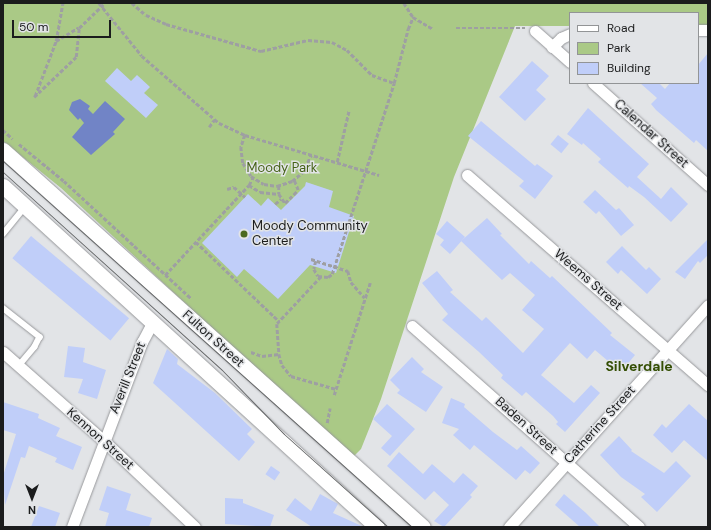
<!DOCTYPE html>
<style>
body{margin:0}
#map{position:relative;width:711px;height:530px;overflow:hidden;background:#e2e4e7;font-family:"DM Sans",sans-serif}
div>[style]{position:absolute}
.green>*{inset:0;background:#aac986}
.water>*{inset:0;background:#7184c6}
.building>*{inset:0;background:#c0cef9;transform-origin:0 0}
.path>*{height:2.5px;margin-top:-1.25px;transform-origin:0;background:repeating-linear-gradient(90deg,#9e9fa2 0 4px,transparent 0 6px)}
.roads{filter:drop-shadow(0 0 1px #97989b) drop-shadow(0 0 1px #97989b)}
.service>*{height:5.5px;margin:-2.75px;padding:0 2.75px;transform-origin:2.75px;border-radius:2.75px;background:#fff}
.minor>*{height:11px;margin:-5.5px;padding:0 5.5px;transform-origin:5.5px;border-radius:5.5px;background:#fff}
.secondary>*{height:15px;margin:-7.5px;padding:0 7.5px;transform-origin:7.5px;border-radius:7.5px;background:#fff}
.tram>*{height:1px;margin:-0.5px;padding:0 0.5px;transform-origin:0.5px;border-radius:0.5px;background:#656768}
.dots>*{width:11px;height:11px;translate:-50% -50%;box-sizing:border-box;border:2px solid #e2e4e7;border-radius:50%}
span{translate:-50% -50%;white-space:nowrap;text-align:center;line-height:1.15;-webkit-text-stroke:3px #e2e4e7;paint-order:stroke}
.street-label{font-size:13px;color:#1b1c1d}
.park-label{font-size:13px;color:#456217}
.poi-label{font-size:13px;color:#1b1c1d}
.left{translate:0 -50%;text-align:left}
.neighbourhood-label{font-size:14px;color:#344e03;font-weight:700}
.frame{position:absolute;inset:0;border:4px solid #1b1c1d;pointer-events:none}
.legend{position:absolute;left:569px;top:12px;width:130px;height:72px;box-sizing:border-box;background:#e2e4e7;border:1px solid #929496;margin:0;padding:5px 7px;list-style:none;font-size:12px;color:#1b1c1d}
.legend li{display:flex;align-items:center;gap:8px;height:20px}
.legend b{width:20px;border:1px solid #929496}
.north{position:absolute;left:12px;top:478px;width:40px;height:40px;-webkit-text-stroke:3px #e2e4e7;paint-order:stroke;rotate:180deg;font-size:11px;font-weight:700;line-height:16px;text-align:center;color:#1b1c1d}
.north::after{content:'';display:block;margin:auto;width:14px;height:18px;background:#1b1c1d;clip-path:polygon(50% 0,100% 100%,50% 72%,0 100%)}
.scale{position:absolute;left:12px;top:20px;width:99px;height:18px;box-sizing:border-box;border:2px solid #1b1c1d;border-top:0;padding-left:5px;font-size:12px;line-height:14px;white-space:nowrap;color:#1b1c1d;-webkit-text-stroke:3px #e2e4e7;paint-order:stroke}
</style>
<div id="map">
<div class="green">
<i style="clip-path:polygon(3px 3px,708px 3px,708px 25px,698px 25px,698px 13px,570px 13px,570px 26px,515px 26px,454px 177px,381px 399px,361px 449px,352px 458px,61px 188px,3px 141px)"></i>
</div>
<div class="water">
<i style="clip-path:polygon(80px 99px,90px 106px,88px 109px,93px 114px,105px 101px,125px 119px,113px 132px,115px 134px,91px 155px,72px 137px,84px 123px,80px 118px,78px 120px,69px 110px,72px 102px)"></i>
</div>
<div class="building">
<i style="clip-path:polygon(708px 53px,708px 151px,696px 140px,694px 143px,656px 110px,651px 104px,657px 98px,640px 83px,659px 83px,665px 89px,670px 83px,698px 83px,698px 65px)"></i>
<i style="clip-path:polygon(532px 61px,549px 76px,536px 90px,546px 99px,525px 121px,499px 97px)"></i>
<i style="clip-path:polygon(117px 68px,131px 81px,137px 75px,150px 87px,144px 93px,158px 105px,146px 118px,105px 81px)"></i>
<i style="clip-path:polygon(588px 108px,649px 164px,637px 177px,661px 199px,671px 187px,688px 204px,671px 222px,644px 197px,629px 186px,628px 188px,598px 162px,601px 159px,583px 143px,582px 145px,567px 134px)"></i>
<i style="clip-path:polygon(481px 121px,535px 166px,537px 164px,553px 176px,535px 199px,519px 186px,524px 181px,468px 136px)"></i>
<i style="left:558px;top:135px;width:14px;height:12px;rotate:39deg"></i>
<i style="clip-path:polygon(306px 182px,333px 191px,329px 207px,354px 216px,336px 273px,310px 265px,278px 299px,244px 269px,237px 277px,202px 243px,248px 194px,261px 206px,268px 198px,281px 210px,305px 186px)"></i>
<i style="clip-path:polygon(595px 190px,616px 210px,619px 208px,634px 225px,621px 236px,599px 211px,596px 214px,583px 202px)"></i>
<i style="clip-path:polygon(487px 218px,502px 234px,500px 235px,529px 264px,531px 261px,550px 278px,552px 276px,612px 333px,610px 335px,635px 355px,621px 372px,595px 350px,587px 359px,570px 343px,560px 354px,541px 375px,574px 403px,591px 385px,600px 393px,565px 432px,556px 424px,558px 422px,553px 416px,526px 392px,522px 396px,501px 378px,503px 375px,479px 352px,442px 320px,448px 314px,422px 283px,437px 271px,453px 290px,450px 292px,482px 321px,486px 317px,523px 353px,544px 329px,522px 310px,535px 295px,510px 273px,502px 280px,461px 241px)"></i>
<i style="clip-path:polygon(447px 221px,465px 237px,450px 254px,440px 245px,444px 240px,436px 234px)"></i>
<i style="left:31px;top:236px;width:128px;height:29px;rotate:40deg"></i>
<i style="clip-path:polygon(708px 239px,708px 255px,700px 263px,698px 261px,685px 279px,675px 272px)"></i>
<i style="clip-path:polygon(622px 246px,646px 270px,649px 267px,661px 279px,647px 294px,621px 270px,618px 274px,606px 262px)"></i>
<i style="clip-path:polygon(68px 346px,85px 348px,83px 362px,106px 370px,97px 399px,78px 393px,83px 379px,64px 377px)"></i>
<i style="clip-path:polygon(167px 349px,178px 359px,177px 364px,215px 393px,252px 429px,247px 434px,255px 442px,239px 461px,153px 383px)"></i>
<i style="clip-path:polygon(412px 357px,424px 369px,421px 372px,443px 387px,426px 412px,397px 393px,400px 390px,390px 380px)"></i>
<i style="clip-path:polygon(451px 398px,465px 404px,464px 407px,493px 432px,517px 450px,521px 446px,540px 463px,530px 474px,525px 470px,516px 480px,474px 445px,470px 450px,453px 435px,459px 429px,442px 423px)"></i>
<i style="clip-path:polygon(3px 402px,39px 414px,38px 418px,60px 428px,56px 436px,82px 447px,73px 470px,55px 462px,57px 458px,29px 446px,25px 458px,21px 457px,5px 505px,3px 476px,16px 434px,3px 430px)"></i>
<i style="clip-path:polygon(387px 404px,415px 429px,390px 456px,381px 448px,392px 436px,373px 419px)"></i>
<i style="clip-path:polygon(689px 404px,708px 421px,708px 461px,684px 440px,672px 453px,653px 435px,662px 424px,666px 428px)"></i>
<i style="clip-path:polygon(619px 436px,632px 450px,631px 451px,664px 473px,676px 461px,691px 476px,657px 512px,641px 497px,645px 494px,621px 477px,600px 455px)"></i>
<i style="clip-path:polygon(399px 452px,423px 474px,432px 464px,454px 483px,463px 473px,478px 486px,470px 495px,472px 497px,444px 527px,434px 521px,449px 505px,434px 491px,425px 500px,387px 466px)"></i>
<i style="left:271px;top:466px;width:11px;height:10px;rotate:34deg"></i>
<i style="clip-path:polygon(107px 486px,131px 494px,126px 510px,152px 518px,149px 527px,105px 527px,109px 513px,99px 510px)"></i>
<i style="clip-path:polygon(320px 494px,338px 504px,333px 513px,364px 527px,312px 527px,286px 510px,295px 498px,311px 511px)"></i>
<i style="clip-path:polygon(564px 494px,586px 513px,600px 527px,580px 527px,555px 505px)"></i>
<i style="clip-path:polygon(225px 498px,243px 499px,243px 503px,274px 515px,270px 527px,225px 524px)"></i>
<i style="clip-path:polygon(39px 506px,60px 513px,55px 527px,31px 527px)"></i>
</div>
<div class="path">
<i style="left:99px;top:3px;width:68px;rotate:50.9deg"></i>
<i style="left:142px;top:56px;width:102px;rotate:41deg"></i>
<i style="left:219px;top:123px;width:29px;rotate:25deg"></i>
<i style="left:245px;top:135px;width:140px;rotate:16.6deg"></i>
<i style="left:132px;top:3px;width:18px;rotate:41deg"></i>
<i style="left:146px;top:15px;width:22px;rotate:24deg"></i>
<i style="left:166px;top:24px;width:99px;rotate:15.9deg"></i>
<i style="left:261px;top:51px;width:48px;rotate:-13.2deg"></i>
<i style="left:308px;top:40px;width:24px;rotate:5deg"></i>
<i style="left:332px;top:42px;width:17px;rotate:28deg"></i>
<i style="left:347px;top:50px;width:35px;rotate:45deg"></i>
<i style="left:372px;top:75px;width:23px;rotate:20deg"></i>
<i style="left:404px;top:3px;width:17px;rotate:57deg"></i>
<i style="left:413px;top:17px;width:23px;rotate:31deg"></i>
<i style="left:456px;top:28px;width:69px"></i>
<i style="left:56px;top:41px;width:26px;rotate:-31deg"></i>
<i style="left:35px;top:96px;width:59px;rotate:-69.1deg"></i>
<i style="left:56px;top:41px;width:39px;rotate:-80deg"></i>
<i style="left:34px;top:97px;width:58px;rotate:-43.6deg"></i>
<i style="left:76px;top:57px;width:29px;rotate:-84deg"></i>
<i style="left:79px;top:28px;width:36px;rotate:-44deg"></i>
<i style="left:209px;top:127px;width:9px;rotate:-54deg"></i>
<i style="left:3px;top:130px;width:13px;rotate:42deg"></i>
<i style="left:245px;top:135px;width:13px;rotate:108deg"></i>
<i style="left:241px;top:147px;width:16px;rotate:83deg"></i>
<i style="left:243px;top:163px;width:15px;rotate:58deg"></i>
<i style="left:251px;top:176px;width:15px;rotate:32deg"></i>
<i style="left:264px;top:184px;width:13px;rotate:9deg"></i>
<i style="left:277px;top:186px;width:16px;rotate:-18deg"></i>
<i style="left:292px;top:181px;width:13px;rotate:-39deg"></i>
<i style="left:302px;top:173px;width:20px;rotate:-63deg"></i>
<i style="left:19px;top:144px;width:58px;rotate:39.4deg"></i>
<i style="left:64px;top:181px;width:174px;rotate:42.7deg"></i>
<i style="left:337px;top:162px;width:53px;rotate:-77deg"></i>
<i style="left:249px;top:185px;width:13px;rotate:32deg"></i>
<i style="left:260px;top:192px;width:19px;rotate:6deg"></i>
<i style="left:279px;top:186px;width:8px;rotate:90deg"></i>
<i style="left:279px;top:194px;width:11px;rotate:56deg"></i>
<i style="left:285px;top:203px;width:18px;rotate:-45deg"></i>
<i style="left:298px;top:190px;width:11px;rotate:-112deg"></i>
<i style="left:227px;top:189px;width:7px;rotate:-16deg"></i>
<i style="left:234px;top:187px;width:15px;rotate:42deg"></i>
<i style="left:275px;top:204px;width:8px;rotate:-40deg"></i>
<i style="left:196px;top:242px;width:115px;rotate:43.6deg"></i>
<i style="left:311px;top:259px;width:39px;rotate:18deg"></i>
<i style="left:348px;top:271px;width:11px;rotate:75deg"></i>
<i style="left:351px;top:282px;width:21px;rotate:49deg"></i>
<i style="left:316px;top:261px;width:8px;rotate:104deg"></i>
<i style="left:314px;top:269px;width:8px;rotate:60deg"></i>
<i style="left:318px;top:276px;width:10px;rotate:6deg"></i>
<i style="left:328px;top:277px;width:5px;rotate:-37deg"></i>
<i style="left:332px;top:274px;width:201px;rotate:-72deg"></i>
<i style="left:394px;top:83px;width:56px;rotate:-75.5deg"></i>
<i style="left:408px;top:29px;width:13px;rotate:-67deg"></i>
<i style="left:165px;top:275px;width:123px;rotate:-47deg"></i>
<i style="left:249px;top:185px;width:9px;rotate:-63deg"></i>
<i style="left:321px;top:277px;width:64px;rotate:133.1deg"></i>
<i style="left:277px;top:324px;width:30px;rotate:86deg"></i>
<i style="left:279px;top:354px;width:11px;rotate:75deg"></i>
<i style="left:282px;top:365px;width:14px;rotate:51deg"></i>
<i style="left:291px;top:376px;width:47px;rotate:16.1deg"></i>
<i style="left:251px;top:352px;width:12px;rotate:20deg"></i>
<i style="left:262px;top:356px;width:17px;rotate:-7deg"></i>
<i style="left:334px;top:395px;width:118px;rotate:-72.2deg"></i>
<i style="left:327px;top:423px;width:15px;rotate:-79deg"></i>
</div>
<div class="roads">
<div class="service">
<i style="left:3px;top:234px;width:35px;rotate:-51deg"></i>
<i style="left:3px;top:308px;width:47px;rotate:38.1deg"></i>
<i style="left:40px;top:337px;width:11px;rotate:117deg"></i>
<i style="left:35px;top:347px;width:25px;rotate:130deg"></i>
</div>
<div class="minor">
<i style="left:698px;top:30px;width:10px"></i>
<i style="left:535px;top:31px;width:47px;rotate:41.5deg"></i>
<i style="left:552px;top:47px;width:13px;rotate:-45deg"></i>
<i style="left:561px;top:38px;width:10px;rotate:-24deg"></i>
<i style="left:593px;top:83px;width:154px;rotate:41.6deg"></i>
<i style="left:467px;top:175px;width:320px;rotate:41.1deg"></i>
<i style="left:412px;top:326px;width:303px;rotate:41.5deg"></i>
<i style="left:3px;top:352px;width:135px;rotate:41.4deg"></i>
<i style="left:104px;top:441px;width:125px;rotate:43.4deg"></i>
<i style="left:72px;top:527px;width:198px;rotate:-69.3deg"></i>
<i style="left:142px;top:342px;width:24px;rotate:-62deg"></i>
<i style="left:509px;top:527px;width:298px;rotate:-48.1deg"></i>
</div>
<div class="secondary">
<i style="left:3px;top:150px;width:564px;rotate:41.91deg"></i>
<i style="left:3px;top:186px;width:506px;rotate:42.36deg"></i>
</div>
</div>
<div class="tram">
<i style="left:3px;top:161px;width:549px;rotate:41.82deg"></i>
<i style="left:3px;top:172px;width:295px;rotate:42.1deg"></i>
<i style="left:222px;top:370px;width:89px;rotate:45.9deg"></i>
<i style="left:284px;top:434px;width:140px;rotate:41.8deg"></i>
</div>
<div class="dots">
<i style="left:244px;top:234px;background:#4c6a1e"></i>
</div>
<div class="street-label">
<span style="left:651px;top:134px;rotate:42deg">Calendar Street</span>
<span style="left:588px;top:280px;rotate:41deg">Weems Street</span>
<span style="left:213px;top:339px;rotate:42deg">Fulton Street</span>
<span style="left:128px;top:378px;rotate:-68deg">Averill Street</span>
<span style="left:600px;top:425px;rotate:-48deg">Catherine Street</span>
<span style="left:526px;top:426px;rotate:42deg">Baden Street</span>
<span style="left:100px;top:439px;rotate:42deg">Kennon Street</span>
</div>
<div class="park-label">
<span style="left:282px;top:168px">Moody Park</span>
</div>
<div class="poi-label">
<span class="left" style="left:252px;top:234px">Moody Community<br>Center</span>
</div>
<div class="neighbourhood-label">
<span style="left:639px;top:366px">Silverdale</span>
</div>
<div class="frame"></div>
<ul class="legend">
<li><b style="height:5px;background:#fff"></b>Road</li>
<li><b style="height:11px;background:#aac986"></b>Park</li>
<li><b style="height:11px;background:#c0cef9"></b>Building</li>
</ul>
<div class="north">N</div>
<div class="scale">50 m</div>
</div>
